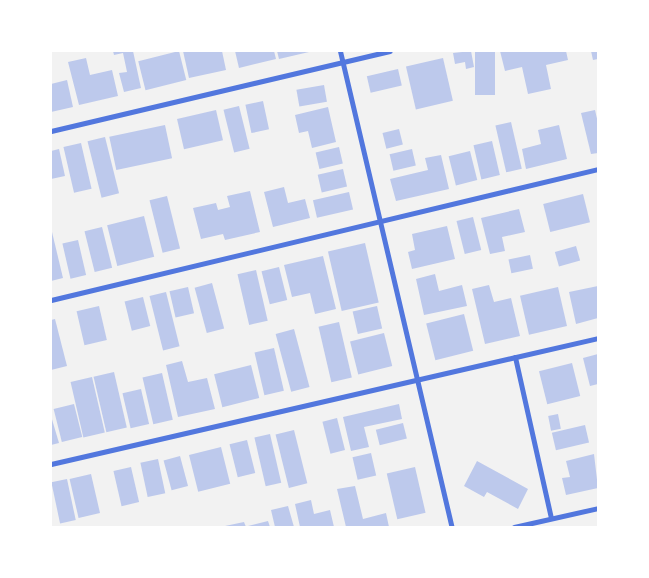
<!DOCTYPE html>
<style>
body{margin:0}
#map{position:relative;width:649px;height:578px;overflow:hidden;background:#f2f2f2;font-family:"Noto Sans",sans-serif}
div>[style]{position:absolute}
.building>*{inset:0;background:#bdc9ec;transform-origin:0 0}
.minor>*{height:5px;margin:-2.5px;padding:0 2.5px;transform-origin:2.5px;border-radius:2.5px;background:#5277de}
span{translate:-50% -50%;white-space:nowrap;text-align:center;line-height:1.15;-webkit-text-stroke:6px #fff;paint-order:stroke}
.frame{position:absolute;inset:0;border:52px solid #fff;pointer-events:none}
</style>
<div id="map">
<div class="building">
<i style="clip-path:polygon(113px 51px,133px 51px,141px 88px,124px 92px,119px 73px,127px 72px,123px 53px,114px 55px)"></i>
<i style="left:179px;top:51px;width:30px;height:42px;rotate:76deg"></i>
<i style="clip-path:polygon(183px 51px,222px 51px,226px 70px,189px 78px)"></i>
<i style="clip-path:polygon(235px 51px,274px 51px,276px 59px,239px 68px)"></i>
<i style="clip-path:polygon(277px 51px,309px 51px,309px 52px,279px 59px)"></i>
<i style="clip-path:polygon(471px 51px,474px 67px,466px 69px,465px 62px,455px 64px,453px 53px)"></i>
<i style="left:475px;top:51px;width:20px;height:44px"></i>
<i style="clip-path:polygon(500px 51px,566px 51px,568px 60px,546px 65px,551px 89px,528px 94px,522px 67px,505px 71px)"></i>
<i style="clip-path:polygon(591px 51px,598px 51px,598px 59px,593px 60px)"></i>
<i style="clip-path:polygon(86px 58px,90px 75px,112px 70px,118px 96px,79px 105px,68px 62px)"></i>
<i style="left:443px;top:58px;width:44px;height:38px;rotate:77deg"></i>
<i style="left:398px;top:69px;width:17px;height:32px;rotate:77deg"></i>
<i style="clip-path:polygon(67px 80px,73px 107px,51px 112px,51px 84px)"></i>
<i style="left:324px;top:85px;width:17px;height:28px;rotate:80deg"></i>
<i style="left:263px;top:101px;width:29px;height:18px;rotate:78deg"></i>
<i style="left:239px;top:106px;width:44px;height:16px;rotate:76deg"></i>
<i style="clip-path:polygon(328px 107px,336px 142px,312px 148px,308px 131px,299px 133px,295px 115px)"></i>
<i style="left:216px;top:110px;width:31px;height:40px;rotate:77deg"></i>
<i style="clip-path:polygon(595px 110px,598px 123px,598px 153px,591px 154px,581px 113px)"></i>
<i style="left:511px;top:122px;width:48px;height:16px;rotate:77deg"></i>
<i style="left:165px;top:125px;width:34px;height:57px;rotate:78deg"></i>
<i style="clip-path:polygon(559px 125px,567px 159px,526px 169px,522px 149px,541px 144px,538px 130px)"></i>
<i style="left:399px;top:129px;width:16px;height:17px;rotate:76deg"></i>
<i style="left:105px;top:137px;width:58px;height:18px;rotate:76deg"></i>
<i style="left:492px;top:141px;width:35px;height:19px;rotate:77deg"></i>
<i style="left:81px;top:143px;width:47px;height:18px;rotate:77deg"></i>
<i style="left:339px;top:147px;width:17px;height:24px;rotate:77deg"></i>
<i style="clip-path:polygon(59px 149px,65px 176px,51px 179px,51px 151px)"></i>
<i style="left:412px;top:149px;width:17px;height:23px;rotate:77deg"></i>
<i style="left:470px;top:151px;width:30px;height:22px;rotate:76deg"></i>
<i style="clip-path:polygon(441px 155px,449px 189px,396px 201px,390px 179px,428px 170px,425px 158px)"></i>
<i style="left:343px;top:169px;width:18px;height:26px;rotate:77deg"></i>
<i style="clip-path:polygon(284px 187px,288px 203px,305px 199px,310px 218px,273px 227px,264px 192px)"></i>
<i style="clip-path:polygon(250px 191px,260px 232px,225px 240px,223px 234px,201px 239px,193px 208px,216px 203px,218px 210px,230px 207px,227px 196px)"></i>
<i style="left:349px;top:192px;width:18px;height:37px;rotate:77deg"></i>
<i style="left:583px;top:194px;width:29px;height:41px;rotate:76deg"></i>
<i style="left:167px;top:196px;width:54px;height:18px;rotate:76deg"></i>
<i style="clip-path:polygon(519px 209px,525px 232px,502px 237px,505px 251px,490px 254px,481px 218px)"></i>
<i style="left:144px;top:216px;width:42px;height:38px;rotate:76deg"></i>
<i style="left:473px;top:217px;width:34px;height:17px;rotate:76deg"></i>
<i style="clip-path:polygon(447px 226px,455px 259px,412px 269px,408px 252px,415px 250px,412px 234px)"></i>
<i style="left:102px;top:227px;width:42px;height:18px;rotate:76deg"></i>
<i style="clip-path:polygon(52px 232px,63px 278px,51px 281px,51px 233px)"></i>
<i style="left:78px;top:240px;width:36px;height:16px;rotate:77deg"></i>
<i style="left:365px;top:243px;width:61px;height:38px;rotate:77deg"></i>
<i style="left:576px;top:246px;width:15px;height:22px;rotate:74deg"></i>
<i style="left:530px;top:255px;width:14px;height:22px;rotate:78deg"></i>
<i style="clip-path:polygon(323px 256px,336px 309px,315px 314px,310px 293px,292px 297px,284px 265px)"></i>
<i style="left:279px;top:267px;width:34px;height:18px;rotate:76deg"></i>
<i style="left:256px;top:270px;width:52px;height:19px;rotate:77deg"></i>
<i style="clip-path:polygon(435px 274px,439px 291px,462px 285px,467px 306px,424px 315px,416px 279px)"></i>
<i style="left:212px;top:283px;width:47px;height:18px;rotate:75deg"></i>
<i style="clip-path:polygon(489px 285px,494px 302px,511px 298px,520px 336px,485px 344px,472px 289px)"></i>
<i style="clip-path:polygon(598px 286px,598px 318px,576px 324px,569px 292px)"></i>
<i style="left:188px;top:287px;width:27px;height:19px;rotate:77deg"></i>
<i style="left:558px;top:287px;width:40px;height:39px;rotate:77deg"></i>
<i style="left:166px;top:292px;width:56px;height:17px;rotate:76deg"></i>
<i style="left:143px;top:297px;width:30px;height:19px;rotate:76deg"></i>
<i style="left:99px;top:306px;width:35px;height:23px;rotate:77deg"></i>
<i style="left:377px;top:306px;width:23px;height:25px;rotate:77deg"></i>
<i style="left:464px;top:314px;width:38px;height:39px;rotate:76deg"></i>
<i style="clip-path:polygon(55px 319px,67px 366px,51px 370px,51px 320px)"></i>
<i style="left:339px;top:322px;width:57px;height:21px;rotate:77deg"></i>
<i style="left:294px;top:329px;width:60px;height:19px;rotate:75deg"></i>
<i style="left:384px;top:333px;width:34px;height:35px;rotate:76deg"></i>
<i style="left:274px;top:348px;width:44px;height:20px;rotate:77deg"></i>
<i style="clip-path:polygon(598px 354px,598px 384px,590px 386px,583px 358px)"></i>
<i style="clip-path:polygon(182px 361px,188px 382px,207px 378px,215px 409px,178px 417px,166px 365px)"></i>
<i style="left:572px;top:363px;width:34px;height:34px;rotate:76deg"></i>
<i style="left:251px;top:365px;width:34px;height:38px;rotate:76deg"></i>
<i style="left:114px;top:372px;width:57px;height:21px;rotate:77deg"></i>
<i style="left:162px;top:373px;width:48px;height:20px;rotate:77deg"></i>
<i style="left:92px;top:377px;width:57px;height:22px;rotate:77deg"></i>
<i style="left:141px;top:389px;width:36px;height:19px;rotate:77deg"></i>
<i style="left:74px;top:404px;width:34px;height:21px;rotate:76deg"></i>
<i style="clip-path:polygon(399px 404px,402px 419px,364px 427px,369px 447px,351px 451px,343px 417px)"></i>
<i style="left:558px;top:414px;width:15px;height:10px;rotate:79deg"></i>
<i style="clip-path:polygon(51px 416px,59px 443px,51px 445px)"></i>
<i style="left:337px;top:418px;width:33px;height:15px;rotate:76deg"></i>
<i style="left:403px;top:423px;width:16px;height:28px;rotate:76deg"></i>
<i style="left:585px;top:425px;width:18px;height:34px;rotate:77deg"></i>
<i style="left:294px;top:430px;width:55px;height:19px;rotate:76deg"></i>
<i style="left:270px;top:434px;width:50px;height:16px;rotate:77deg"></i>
<i style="left:247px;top:440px;width:34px;height:18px;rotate:76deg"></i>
<i style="left:221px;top:447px;width:38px;height:33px;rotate:76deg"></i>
<i style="left:371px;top:453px;width:23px;height:19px;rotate:77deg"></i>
<i style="clip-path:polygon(594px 454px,598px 488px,566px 495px,562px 478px,570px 477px,566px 461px)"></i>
<i style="left:180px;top:456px;width:31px;height:17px;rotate:75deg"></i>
<i style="left:158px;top:459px;width:35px;height:18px;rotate:78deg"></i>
<i style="clip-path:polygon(477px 461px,528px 489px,518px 509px,487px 492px,484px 497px,464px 486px)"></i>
<i style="left:131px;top:467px;width:36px;height:18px;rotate:77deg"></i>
<i style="left:415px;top:467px;width:47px;height:29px;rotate:77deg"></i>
<i style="left:91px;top:474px;width:40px;height:22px;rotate:77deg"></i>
<i style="left:67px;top:479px;width:42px;height:16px;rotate:78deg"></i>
<i style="clip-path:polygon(355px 486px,363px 519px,386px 513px,389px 527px,346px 527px,337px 489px)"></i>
<i style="clip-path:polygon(311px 500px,314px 514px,330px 510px,334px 527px,300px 527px,295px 504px)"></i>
<i style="clip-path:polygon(288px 506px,294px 527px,275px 527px,271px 510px)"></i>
<i style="clip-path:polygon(268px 521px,270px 527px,248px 527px,248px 526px)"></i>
<i style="clip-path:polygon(244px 522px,246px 527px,225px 527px,225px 526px)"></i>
</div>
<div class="minor">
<i style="left:340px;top:51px;width:489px;rotate:76.8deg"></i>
<i style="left:51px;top:131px;width:348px;rotate:-13.3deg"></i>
<i style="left:51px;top:300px;width:562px;rotate:-13.47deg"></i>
<i style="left:515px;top:357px;width:165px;rotate:77.4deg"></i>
<i style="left:51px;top:464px;width:561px;rotate:-12.97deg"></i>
<i style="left:514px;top:527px;width:86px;rotate:-12.7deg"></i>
</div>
<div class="frame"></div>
</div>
